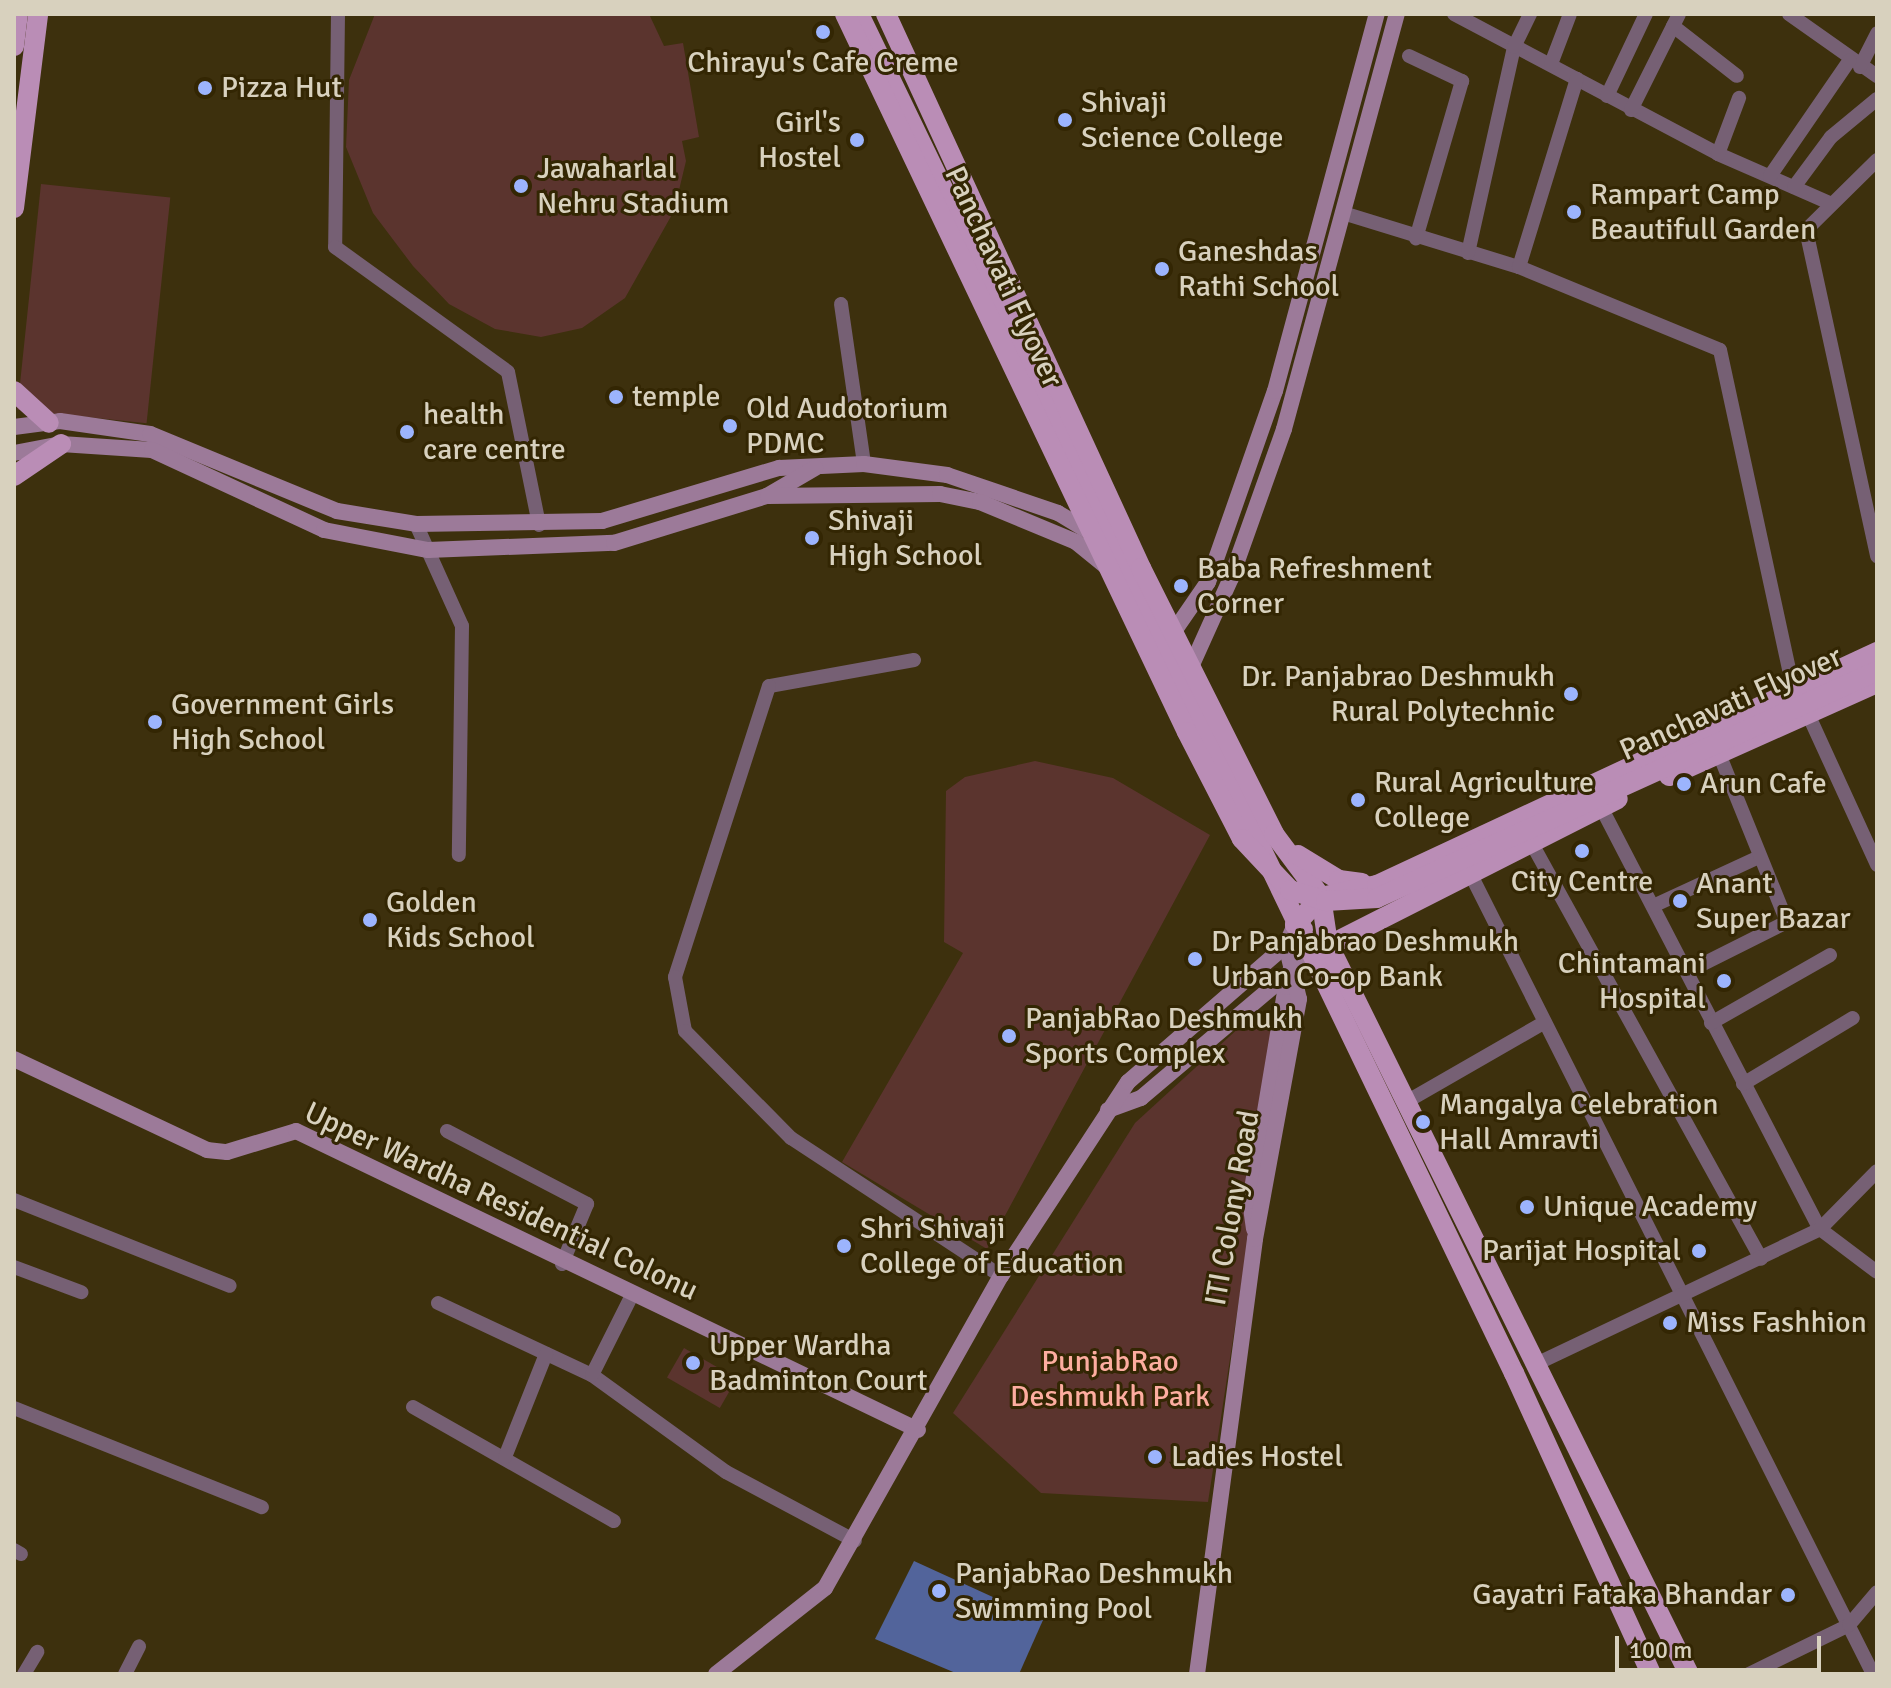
<!DOCTYPE html>
<style>
body{margin:0}
#map{position:relative;width:1891px;height:1688px;overflow:hidden;background:#3d300d;font-family:Signika,sans-serif}
div>[style]{position:absolute}
.green>*{inset:0;background:#5b342e;transform-origin:0 0}
.water>*{inset:0;background:#52649b}
.street>*{height:14px;margin:-7px;padding:0 7px;transform-origin:7px;border-radius:7px;background:#766074}
.secondary>*{height:16px;margin:-8px;padding:0 8px;transform-origin:8px;border-radius:8px;background:#9c7a99}
.primary>*{height:20px;margin:-10px;padding:0 10px;transform-origin:10px;border-radius:10px;background:#ba8db6}
.primary-bridge>*{height:20px;margin:-10px;padding:0 10px;transform-origin:10px;border-radius:10px;background:#ba8db6}
.dots>*{width:22px;height:22px;translate:-50% -50%;box-sizing:border-box;border:4px solid #332603;border-radius:50%}
span{translate:-50% -50%;white-space:nowrap;text-align:center;line-height:1.15;-webkit-text-stroke:6px #332603;paint-order:stroke}
.poi-label{font-size:30px;color:#d8d1be}
.left{translate:0 -50%;text-align:left}
.right{translate:-100% -50%;text-align:right}
.street-label{font-size:30px;color:#d8d1be}
.park-label{font-size:30px;color:#fdada0}
.frame{position:absolute;inset:0;border:16px solid #d8d1be;pointer-events:none}
.scale{position:absolute;left:1615px;top:1636px;width:206px;height:36px;box-sizing:border-box;border:4px solid #d8d1be;border-top:0;padding-left:10px;font-size:24px;line-height:28px;white-space:nowrap;color:#d8d1be;-webkit-text-stroke:6px #332603;paint-order:stroke}
</style>
<div id="map">
<div class="green">
<i style="clip-path:polygon(375px 14px,649px 14px,664px 46px,683px 43px,699px 137px,682px 141px,686px 161px,674px 211px,625px 298px,582px 328px,541px 337px,495px 329px,449px 304px,413px 266px,373px 213px,346px 147px,349px 80px)"></i>
<i style="left:41px;top:184px;width:130px;height:227px;rotate:6deg"></i>
<i style="clip-path:polygon(1035px 761px,1113px 778px,1210px 835px,987px 1249px,842px 1162px,963px 953px,944px 942px,946px 791px,965px 777px)"></i>
<i style="clip-path:polygon(1254px 1014px,1271px 1015px,1281px 1026px,1208px 1502px,1041px 1493px,953px 1413px,1135px 1123px)"></i>
<i style="left:684px;top:1348px;width:61px;height:34px;rotate:30deg"></i>
</div>
<div class="water">
<i style="clip-path:polygon(914px 1561px,1043px 1620px,1019px 1674px,958px 1674px,875px 1639px)"></i>
</div>
<div class="street">
<i style="left:338px;top:14px;width:233px;rotate:90.7deg"></i>
<i style="left:335px;top:247px;width:213px;rotate:35.8deg"></i>
<i style="left:508px;top:372px;width:156px;rotate:78.5deg"></i>
<i style="left:1454px;top:14px;width:299px;rotate:27.9deg"></i>
<i style="left:1718px;top:154px;width:124px;rotate:23.7deg"></i>
<i style="left:1789px;top:14px;width:108px;rotate:35.2deg"></i>
<i style="left:1673px;top:26px;width:81px;rotate:38deg"></i>
<i style="left:1409px;top:56px;width:59px;rotate:25.3deg"></i>
<i style="left:1462px;top:81px;width:164px;rotate:106.3deg"></i>
<i style="left:1551px;top:64px;width:53px;rotate:-69.2deg"></i>
<i style="left:1860px;top:67px;width:38px;rotate:-63deg"></i>
<i style="left:1607px;top:96px;width:91px;rotate:-64.6deg"></i>
<i style="left:1631px;top:110px;width:107px;rotate:-63.4deg"></i>
<i style="left:1718px;top:154px;width:60px;rotate:-69.4deg"></i>
<i style="left:1877px;top:160px;width:100px;rotate:135.4deg"></i>
<i style="left:1806px;top:230px;width:334px;rotate:77.7deg"></i>
<i style="left:1770px;top:176px;width:140px;rotate:-55.5deg"></i>
<i style="left:1794px;top:187px;width:62px;rotate:-53.5deg"></i>
<i style="left:1831px;top:137px;width:60px;rotate:-39.6deg"></i>
<i style="left:1343px;top:213px;width:184px;rotate:17.1deg"></i>
<i style="left:1519px;top:267px;width:217px;rotate:22.4deg"></i>
<i style="left:1720px;top:350px;width:349px;rotate:77.8deg"></i>
<i style="left:1468px;top:253px;width:211px;rotate:-77.4deg"></i>
<i style="left:1514px;top:47px;width:37px;rotate:-64deg"></i>
<i style="left:1519px;top:267px;width:197px;rotate:-72.9deg"></i>
<i style="left:841px;top:304px;width:162px;rotate:81.8deg"></i>
<i style="left:416px;top:524px;width:112px;rotate:65.7deg"></i>
<i style="left:462px;top:626px;width:229px;rotate:90.8deg"></i>
<i style="left:914px;top:660px;width:147px;rotate:169.8deg"></i>
<i style="left:769px;top:686px;width:306px;rotate:107.9deg"></i>
<i style="left:675px;top:977px;width:55px;rotate:79.5deg"></i>
<i style="left:685px;top:1031px;width:151px;rotate:45.3deg"></i>
<i style="left:791px;top:1138px;width:251px;rotate:33.3deg"></i>
<i style="left:1808px;top:714px;width:166px;rotate:65.4deg"></i>
<i style="left:1601px;top:807px;width:475px;rotate:62.6deg"></i>
<i style="left:1820px;top:1229px;width:71px;rotate:37deg"></i>
<i style="left:1531px;top:842px;width:476px;rotate:61.1deg"></i>
<i style="left:1470px;top:873px;width:897px;rotate:63.29deg"></i>
<i style="left:1653px;top:906px;width:115px;rotate:-24.8deg"></i>
<i style="left:1687px;top:972px;width:112px;rotate:-26.6deg"></i>
<i style="left:1787px;top:922px;width:181px;rotate:-112deg"></i>
<i style="left:1711px;top:1023px;width:137px;rotate:-29.7deg"></i>
<i style="left:1743px;top:1084px;width:128px;rotate:-31deg"></i>
<i style="left:1406px;top:1102px;width:160px;rotate:-29.9deg"></i>
<i style="left:447px;top:1131px;width:158px;rotate:27.5deg"></i>
<i style="left:587px;top:1204px;width:65px;rotate:112.6deg"></i>
<i style="left:14px;top:1200px;width:232px;rotate:21.7deg"></i>
<i style="left:14px;top:1267px;width:72px;rotate:20.5deg"></i>
<i style="left:438px;top:1303px;width:170px;rotate:25.1deg"></i>
<i style="left:592px;top:1375px;width:165px;rotate:35.9deg"></i>
<i style="left:726px;top:1472px;width:146px;rotate:28.1deg"></i>
<i style="left:1536px;top:1364px;width:314px;rotate:-25.4deg"></i>
<i style="left:1820px;top:1229px;width:81px;rotate:-45.5deg"></i>
<i style="left:592px;top:1375px;width:89px;rotate:-63.4deg"></i>
<i style="left:413px;top:1407px;width:231px;rotate:29.6deg"></i>
<i style="left:14px;top:1408px;width:267px;rotate:21.8deg"></i>
<i style="left:505px;top:1457px;width:111px;rotate:-68.3deg"></i>
<i style="left:14px;top:1550px;width:8px;rotate:30deg"></i>
<i style="left:24px;top:1674px;width:26px;rotate:-59deg"></i>
<i style="left:125px;top:1674px;width:31px;rotate:-63deg"></i>
<i style="left:1749px;top:1674px;width:111px;rotate:-26.1deg"></i>
<i style="left:1849px;top:1625px;width:43px;rotate:-49.7deg"></i>
</div>
<div class="secondary">
<i style="left:14px;top:427px;width:46px;rotate:-7.4deg"></i>
<i style="left:60px;top:421px;width:91px;rotate:8.2deg"></i>
<i style="left:150px;top:434px;width:202px;rotate:22.4deg"></i>
<i style="left:337px;top:511px;width:80px;rotate:9.3deg"></i>
<i style="left:416px;top:524px;width:186px;rotate:-0.9deg"></i>
<i style="left:602px;top:521px;width:185px;rotate:-16.7deg"></i>
<i style="left:779px;top:468px;width:85px;rotate:-2.7deg"></i>
<i style="left:864px;top:464px;width:84px;rotate:7.5deg"></i>
<i style="left:947px;top:475px;width:117px;rotate:18.9deg"></i>
<i style="left:1058px;top:513px;width:41px;rotate:31deg"></i>
<i style="left:14px;top:453px;width:48px;rotate:-10.8deg"></i>
<i style="left:61px;top:444px;width:91px;rotate:3.8deg"></i>
<i style="left:152px;top:450px;width:190px;rotate:24.9deg"></i>
<i style="left:324px;top:530px;width:106px;rotate:10.9deg"></i>
<i style="left:428px;top:550px;width:186px;rotate:-2.2deg"></i>
<i style="left:614px;top:543px;width:160px;rotate:-17.1deg"></i>
<i style="left:767px;top:496px;width:56px;rotate:-30.3deg"></i>
<i style="left:768px;top:496px;width:172px;rotate:-0.7deg"></i>
<i style="left:940px;top:494px;width:41px;rotate:11.3deg"></i>
<i style="left:980px;top:502px;width:104px;rotate:22.6deg"></i>
<i style="left:1076px;top:542px;width:38px;rotate:39deg"></i>
<i style="left:1168px;top:640px;width:70px;rotate:-55.4deg"></i>
<i style="left:1208px;top:582px;width:202px;rotate:-70.7deg"></i>
<i style="left:1275px;top:391px;width:391px;rotate:-74.9deg"></i>
<i style="left:1186px;top:678px;width:110px;rotate:-65.8deg"></i>
<i style="left:1231px;top:578px;width:158px;rotate:-70.4deg"></i>
<i style="left:1284px;top:429px;width:430px;rotate:-74.8deg"></i>
<i style="left:14px;top:1059px;width:213px;rotate:25.2deg"></i>
<i style="left:207px;top:1150px;width:20px;rotate:6deg"></i>
<i style="left:227px;top:1152px;width:72px;rotate:-16.9deg"></i>
<i style="left:296px;top:1131px;width:690px;rotate:25.67deg"></i>
<i style="left:1108px;top:1110px;width:35px;rotate:-20deg"></i>
<i style="left:1141px;top:1098px;width:220px;rotate:-40.2deg"></i>
<i style="left:1254px;top:1229px;width:28px;rotate:-98deg"></i>
<i style="left:1250px;top:1201px;width:217px;rotate:-80.5deg"></i>
<i style="left:1286px;top:987px;width:11px;rotate:-41deg"></i>
<i style="left:716px;top:1674px;width:139px;rotate:-38.3deg"></i>
<i style="left:825px;top:1588px;width:358px;rotate:-60.6deg"></i>
<i style="left:1001px;top:1276px;width:232px;rotate:-56.8deg"></i>
<i style="left:1128px;top:1082px;width:209px;rotate:-40.9deg"></i>
<i style="left:1286px;top:945px;width:22px;rotate:-66deg"></i>
<i style="left:1197px;top:1674px;width:439px;rotate:-82.4deg"></i>
<i style="left:1255px;top:1239px;width:244px;rotate:-79.6deg"></i>
<i style="left:1299px;top:999px;width:56px;rotate:-103.5deg"></i>
</div>
<div class="primary">
<i style="left:859px;top:14px;width:1509px;rotate:64.27deg"></i>
<i style="left:1514px;top:1373px;width:331px;rotate:65.5deg"></i>
<i style="left:886px;top:14px;width:610px;rotate:65.28deg"></i>
<i style="left:1141px;top:568px;width:297px;rotate:63.4deg"></i>
<i style="left:1274px;top:834px;width:79px;rotate:53.3deg"></i>
<i style="left:1321px;top:897px;width:48px;rotate:81.5deg"></i>
<i style="left:1328px;top:944px;width:814px;rotate:63.69deg"></i>
<i style="left:14px;top:46px;width:32px;rotate:-83deg"></i>
<i style="left:14px;top:208px;width:195px;rotate:-82.9deg"></i>
<i style="left:14px;top:391px;width:47px;rotate:42.4deg"></i>
<i style="left:14px;top:476px;width:57px;rotate:-34.2deg"></i>
<i style="left:1669px;top:776px;width:228px;rotate:-24.1deg"></i>
<i style="left:1298px;top:855px;width:48px;rotate:31.4deg"></i>
<i style="left:1339px;top:880px;width:23px;rotate:7deg"></i>
<i style="left:1303px;top:929px;width:9px;rotate:-153deg"></i>
<i style="left:1295px;top:925px;width:38px;rotate:-47deg"></i>
<i style="left:1321px;top:897px;width:57px;rotate:-12.1deg"></i>
<i style="left:1377px;top:885px;width:552px;rotate:-24.99deg"></i>
<i style="left:1318px;top:951px;width:336px;rotate:-26.9deg"></i>
</div>
<div class="primary-bridge">
<i style="left:845px;top:14px;width:795px;rotate:64.53deg"></i>
<i style="left:1187px;top:732px;width:120px;rotate:62.8deg"></i>
<i style="left:1242px;top:839px;width:70px;rotate:46.7deg"></i>
<i style="left:1290px;top:890px;width:38px;rotate:17deg"></i>
<i style="left:1326px;top:901px;width:51px;rotate:-3.4deg"></i>
<i style="left:1377px;top:898px;width:549px;rotate:-24.42deg"></i>
</div>
<div class="dots">
<i style="left:823px;top:32px;background:#9cb4fd"></i>
<i style="left:205px;top:88px;background:#9cb4fd"></i>
<i style="left:1065px;top:120px;background:#9cb4fd"></i>
<i style="left:857px;top:140px;background:#9cb4fd"></i>
<i style="left:521px;top:186px;background:#9cb4fd"></i>
<i style="left:1574px;top:212px;background:#9cb4fd"></i>
<i style="left:1162px;top:269px;background:#9cb4fd"></i>
<i style="left:616px;top:397px;background:#9cb4fd"></i>
<i style="left:730px;top:426px;background:#9cb4fd"></i>
<i style="left:407px;top:432px;background:#9cb4fd"></i>
<i style="left:812px;top:538px;background:#9cb4fd"></i>
<i style="left:1181px;top:586px;background:#9cb4fd"></i>
<i style="left:1571px;top:694px;background:#9cb4fd"></i>
<i style="left:155px;top:722px;background:#9cb4fd"></i>
<i style="left:1684px;top:784px;background:#9cb4fd"></i>
<i style="left:1358px;top:800px;background:#9cb4fd"></i>
<i style="left:1582px;top:851px;background:#9cb4fd"></i>
<i style="left:1680px;top:901px;background:#9cb4fd"></i>
<i style="left:370px;top:920px;background:#9cb4fd"></i>
<i style="left:1195px;top:959px;background:#9cb4fd"></i>
<i style="left:1724px;top:981px;background:#9cb4fd"></i>
<i style="left:1009px;top:1036px;background:#9cb4fd"></i>
<i style="left:1423px;top:1122px;background:#9cb4fd"></i>
<i style="left:1527px;top:1207px;background:#9cb4fd"></i>
<i style="left:844px;top:1246px;background:#9cb4fd"></i>
<i style="left:1699px;top:1251px;background:#9cb4fd"></i>
<i style="left:1670px;top:1323px;background:#9cb4fd"></i>
<i style="left:693px;top:1363px;background:#9cb4fd"></i>
<i style="left:1155px;top:1457px;background:#9cb4fd"></i>
<i style="left:939px;top:1591px;background:#9cb4fd"></i>
<i style="left:1788px;top:1595px;background:#9cb4fd"></i>
</div>
<div class="poi-label">
<span style="left:823px;top:63px">Chirayu's Cafe Creme</span>
<span class="left" style="left:221px;top:88px">Pizza Hut</span>
<span class="left" style="left:1081px;top:120px">Shivaji<br>Science College</span>
<span class="right" style="left:841px;top:140px">Girl's<br>Hostel</span>
<span class="left" style="left:537px;top:186px">Jawaharlal<br>Nehru Stadium</span>
<span class="left" style="left:1590px;top:212px">Rampart Camp<br>Beautifull Garden</span>
<span class="left" style="left:1178px;top:269px">Ganeshdas<br>Rathi School</span>
<span class="left" style="left:632px;top:397px">temple</span>
<span class="left" style="left:746px;top:426px">Old Audotorium<br>PDMC</span>
<span class="left" style="left:423px;top:432px">health<br>care centre</span>
<span class="left" style="left:828px;top:538px">Shivaji<br>High School</span>
<span class="left" style="left:1197px;top:586px">Baba Refreshment<br>Corner</span>
<span class="right" style="left:1555px;top:694px">Dr. Panjabrao Deshmukh<br>Rural Polytechnic</span>
<span class="left" style="left:171px;top:722px">Government Girls<br>High School</span>
<span class="left" style="left:1374px;top:800px">Rural Agriculture<br>College</span>
<span class="left" style="left:1700px;top:784px">Arun Cafe</span>
<span style="left:1582px;top:882px">City Centre</span>
<span class="left" style="left:1696px;top:901px">Anant<br>Super Bazar</span>
<span class="left" style="left:386px;top:920px">Golden<br>Kids School</span>
<span class="left" style="left:1211px;top:959px">Dr Panjabrao Deshmukh<br>Urban Co-op Bank</span>
<span class="right" style="left:1706px;top:981px">Chintamani<br>Hospital</span>
<span class="left" style="left:1025px;top:1036px">PanjabRao Deshmukh<br>Sports Complex</span>
<span class="left" style="left:1439px;top:1122px">Mangalya Celebration<br>Hall Amravti</span>
<span class="left" style="left:1543px;top:1207px">Unique Academy</span>
<span class="left" style="left:860px;top:1246px">Shri Shivaji<br>College of Education</span>
<span class="right" style="left:1681px;top:1251px">Parijat Hospital</span>
<span class="left" style="left:1686px;top:1323px">Miss Fashhion</span>
<span class="left" style="left:709px;top:1363px">Upper Wardha<br>Badminton Court</span>
<span class="left" style="left:1171px;top:1457px">Ladies Hostel</span>
<span class="left" style="left:955px;top:1591px">PanjabRao Deshmukh<br>Swimming Pool</span>
<span class="right" style="left:1772px;top:1595px">Gayatri Fataka Bhandar</span>
</div>
<div class="street-label">
<span style="left:1003px;top:277px;rotate:65deg">Panchavati Flyover</span>
<span style="left:1731px;top:704px;rotate:-24deg">Panchavati Flyover</span>
<span style="left:501px;top:1202px;rotate:25deg">Upper Wardha Residential Colonu</span>
<span style="left:1233px;top:1208px;rotate:-80deg">ITI Colony Road</span>
</div>
<div class="park-label">
<span style="left:1110px;top:1379px">PunjabRao<br>Deshmukh Park</span>
</div>
<div class="frame"></div>
<div class="scale">100 m</div>
</div>
